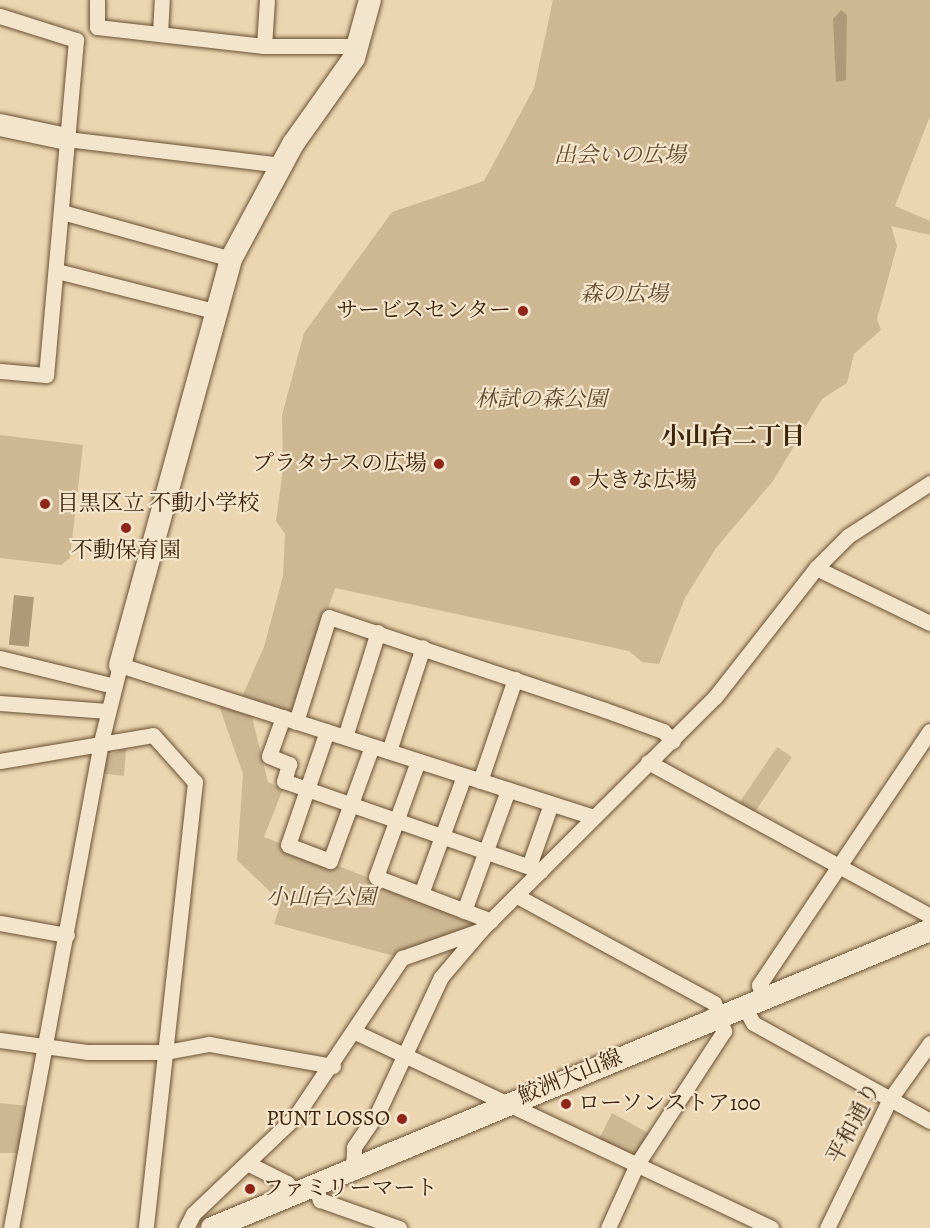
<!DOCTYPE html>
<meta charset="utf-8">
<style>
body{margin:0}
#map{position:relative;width:930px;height:1228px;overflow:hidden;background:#ecd6b1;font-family:Alegreya,"Noto Serif JP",serif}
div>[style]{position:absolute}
.green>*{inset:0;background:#ceb894;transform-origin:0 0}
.water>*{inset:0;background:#b09978;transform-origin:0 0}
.roads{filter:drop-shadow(0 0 2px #695033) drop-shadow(0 0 2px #695033)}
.street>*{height:15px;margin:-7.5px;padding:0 7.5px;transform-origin:7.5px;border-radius:7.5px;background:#f3e4cc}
.secondary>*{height:22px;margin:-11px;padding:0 11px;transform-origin:11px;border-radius:11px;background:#f3e4cc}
.dots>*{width:16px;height:16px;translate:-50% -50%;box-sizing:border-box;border:3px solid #f3e4cc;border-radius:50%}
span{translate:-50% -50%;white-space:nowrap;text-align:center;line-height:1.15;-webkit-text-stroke:4.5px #f3e4cc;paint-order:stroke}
.park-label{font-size:22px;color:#61492c;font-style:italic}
.poi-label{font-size:22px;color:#3d2409}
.right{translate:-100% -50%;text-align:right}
.left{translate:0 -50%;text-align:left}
.street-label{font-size:22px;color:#3d2409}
.neighbourhood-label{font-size:24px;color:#3d2409;font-weight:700}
</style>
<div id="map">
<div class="green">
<i style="clip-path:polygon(553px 0,930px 0,930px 116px,895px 206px,930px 221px,930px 235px,891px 226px,897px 246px,877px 319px,881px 330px,854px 354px,847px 383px,822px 399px,773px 481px,716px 548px,685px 598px,659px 664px,642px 662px,629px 651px,335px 588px,293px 715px,241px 699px,264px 647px,283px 576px,285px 534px,276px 521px,283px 469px,282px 415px,304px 333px,392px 212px,484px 181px,534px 88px)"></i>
<i style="clip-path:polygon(0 435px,83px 445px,70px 558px,61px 565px,0 558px)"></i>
<i style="clip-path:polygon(217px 700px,256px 708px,252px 717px,268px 782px,283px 789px,264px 837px,487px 924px,402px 958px,274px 924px,281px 902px,237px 860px,243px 774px)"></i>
<i style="left:777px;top:747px;width:18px;height:71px;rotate:34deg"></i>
<i style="clip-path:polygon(126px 748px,124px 776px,99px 773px,102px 758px)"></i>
<i style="clip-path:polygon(0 1103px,28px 1106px,19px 1153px,0 1153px)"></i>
<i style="clip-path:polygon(612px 1113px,652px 1135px,635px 1158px,598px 1141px)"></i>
</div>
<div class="water">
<i style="clip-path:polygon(841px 10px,847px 15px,846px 80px,836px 82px,833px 19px)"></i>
<i style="left:14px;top:595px;width:20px;height:50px;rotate:6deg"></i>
</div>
<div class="roads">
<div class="street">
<i style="left:97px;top:0;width:27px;rotate:90deg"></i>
<i style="left:97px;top:27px;width:168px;rotate:6.5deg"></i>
<i style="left:264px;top:46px;width:96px"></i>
<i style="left:0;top:16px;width:80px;rotate:17.5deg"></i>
<i style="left:76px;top:40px;width:336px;rotate:95.1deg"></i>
<i style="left:46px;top:375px;width:46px;rotate:-175deg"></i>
<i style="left:160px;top:34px;width:34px;rotate:-87deg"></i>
<i style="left:264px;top:46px;width:46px;rotate:-86.3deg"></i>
<i style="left:67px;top:139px;width:216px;rotate:6.9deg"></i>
<i style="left:62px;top:212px;width:175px;rotate:15.5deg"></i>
<i style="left:57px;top:271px;width:162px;rotate:14.3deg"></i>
<i style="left:816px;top:568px;width:127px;rotate:25.8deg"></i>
<i style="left:0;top:658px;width:117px;rotate:13.8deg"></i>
<i style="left:0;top:703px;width:108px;rotate:4.2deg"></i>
<i style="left:283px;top:717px;width:41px;rotate:109.7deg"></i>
<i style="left:269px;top:756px;width:22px;rotate:22deg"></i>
<i style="left:289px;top:764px;width:18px;rotate:106deg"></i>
<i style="left:284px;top:781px;width:272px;rotate:19.3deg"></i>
<i style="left:296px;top:722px;width:110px;rotate:-72.6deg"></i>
<i style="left:329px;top:617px;width:291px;rotate:18.6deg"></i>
<i style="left:605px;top:710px;width:62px;rotate:19.9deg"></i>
<i style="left:663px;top:731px;width:14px;rotate:45deg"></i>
<i style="left:327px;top:731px;width:120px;rotate:108.9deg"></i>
<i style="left:288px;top:845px;width:45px;rotate:20.9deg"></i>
<i style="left:330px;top:861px;width:122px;rotate:-69.9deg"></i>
<i style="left:345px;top:737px;width:110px;rotate:-72.6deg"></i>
<i style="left:389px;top:751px;width:109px;rotate:-71.9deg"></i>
<i style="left:0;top:761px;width:155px;rotate:-9.6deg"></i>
<i style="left:153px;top:735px;width:63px;rotate:48.2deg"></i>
<i style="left:195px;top:782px;width:449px;rotate:96.3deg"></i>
<i style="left:418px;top:761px;width:123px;rotate:109.9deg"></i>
<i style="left:376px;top:877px;width:123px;rotate:20.9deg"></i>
<i style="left:648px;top:762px;width:321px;rotate:28.6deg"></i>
<i style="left:480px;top:781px;width:108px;rotate:-71.1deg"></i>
<i style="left:529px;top:866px;width:66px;rotate:-70.5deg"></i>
<i style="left:421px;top:894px;width:126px;rotate:-70deg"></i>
<i style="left:517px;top:896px;width:224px;rotate:28.5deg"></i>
<i style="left:714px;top:1003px;width:30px;rotate:70deg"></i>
<i style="left:724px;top:1031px;width:159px;rotate:123.2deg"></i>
<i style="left:637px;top:1164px;width:70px;rotate:114.4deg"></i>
<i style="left:464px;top:911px;width:129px;rotate:-70deg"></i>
<i style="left:0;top:923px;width:68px;rotate:10.2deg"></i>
<i style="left:764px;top:998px;width:14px;rotate:-111deg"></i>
<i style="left:759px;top:985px;width:306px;rotate:-56.1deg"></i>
<i style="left:744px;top:1006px;width:19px;rotate:62deg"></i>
<i style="left:753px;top:1023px;width:202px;rotate:29deg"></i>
<i style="left:355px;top:1032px;width:460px;rotate:25.2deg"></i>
<i style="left:0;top:1040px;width:89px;rotate:7.8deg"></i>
<i style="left:88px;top:1052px;width:78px"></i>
<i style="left:166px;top:1052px;width:44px;rotate:-10.5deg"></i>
<i style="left:209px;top:1044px;width:126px;rotate:10.1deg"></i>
<i style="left:247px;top:1163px;width:45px;rotate:26.6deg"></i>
<i style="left:287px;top:1183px;width:13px;rotate:67deg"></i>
<i style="left:353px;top:1169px;width:22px;rotate:-87deg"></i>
<i style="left:354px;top:1147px;width:42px;rotate:-55.6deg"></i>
<i style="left:378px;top:1112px;width:149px;rotate:-65deg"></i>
<i style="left:441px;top:977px;width:62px;rotate:-49.6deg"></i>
<i style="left:315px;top:1185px;width:16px;rotate:72deg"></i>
<i style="left:320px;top:1200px;width:84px;rotate:19.5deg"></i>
<i style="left:11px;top:1228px;width:490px;rotate:-79.5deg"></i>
<i style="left:100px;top:746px;width:83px;rotate:-76.1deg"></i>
<i style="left:120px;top:665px;width:494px;rotate:17.8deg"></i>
<i style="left:186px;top:1228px;width:16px;rotate:-63deg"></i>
<i style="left:193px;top:1214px;width:141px;rotate:-43.6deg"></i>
<i style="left:295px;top:1117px;width:192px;rotate:-56.1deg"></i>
<i style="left:402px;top:958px;width:84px;rotate:-19.5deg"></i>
<i style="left:481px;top:930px;width:330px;rotate:-44.9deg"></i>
<i style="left:715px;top:697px;width:164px;rotate:-51.9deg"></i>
<i style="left:816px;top:568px;width:45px;rotate:-45deg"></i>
<i style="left:848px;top:536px;width:98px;rotate:-32.9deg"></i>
<i style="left:827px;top:1228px;width:144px;rotate:-64deg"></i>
<i style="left:890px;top:1099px;width:69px;rotate:-54.5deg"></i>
</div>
<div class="secondary">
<i style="left:0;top:125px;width:68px;rotate:11.8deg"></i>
<i style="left:120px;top:665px;width:421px;rotate:-74.7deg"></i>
<i style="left:231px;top:259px;width:131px;rotate:-61.7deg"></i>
<i style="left:293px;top:144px;width:105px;rotate:-54.7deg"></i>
<i style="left:354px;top:58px;width:60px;rotate:-74.6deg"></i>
<i style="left:212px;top:1228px;width:777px;rotate:-22.54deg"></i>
</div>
</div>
<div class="dots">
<i style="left:523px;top:311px;background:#8f2418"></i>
<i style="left:439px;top:464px;background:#8f2418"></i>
<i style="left:575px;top:481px;background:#8f2418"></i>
<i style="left:45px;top:504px;background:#8f2418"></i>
<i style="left:126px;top:528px;background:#8f2418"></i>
<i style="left:566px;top:1104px;background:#8f2418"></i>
<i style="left:402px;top:1119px;background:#8f2418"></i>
<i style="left:250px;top:1189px;background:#8f2418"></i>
</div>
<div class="park-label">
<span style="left:620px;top:156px">出会いの広場</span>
<span style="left:624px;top:295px">森の広場</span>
<span style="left:541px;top:400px">林試の森公園</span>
<span style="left:321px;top:898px">小山台公園</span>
</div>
<div class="poi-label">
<span class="right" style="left:511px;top:311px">サービスセンター</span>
<span class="right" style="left:427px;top:464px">プラタナスの広場</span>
<span class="left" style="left:587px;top:481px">大きな広場</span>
<span class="left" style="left:57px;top:504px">目黒区立 不動小学校</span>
<span style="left:126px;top:551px">不動保育園</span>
<span class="left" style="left:578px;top:1104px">ローソンストア100</span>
<span class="right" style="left:390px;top:1119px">PUNT LOSSO</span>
<span class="left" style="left:262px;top:1189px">ファミリーマート</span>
</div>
<div class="street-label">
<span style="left:570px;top:1077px;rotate:-22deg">鮫洲大山線</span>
<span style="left:854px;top:1123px;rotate:-62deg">平和通り</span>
</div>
<div class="neighbourhood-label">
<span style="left:733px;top:437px">小山台二丁目</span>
</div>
</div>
